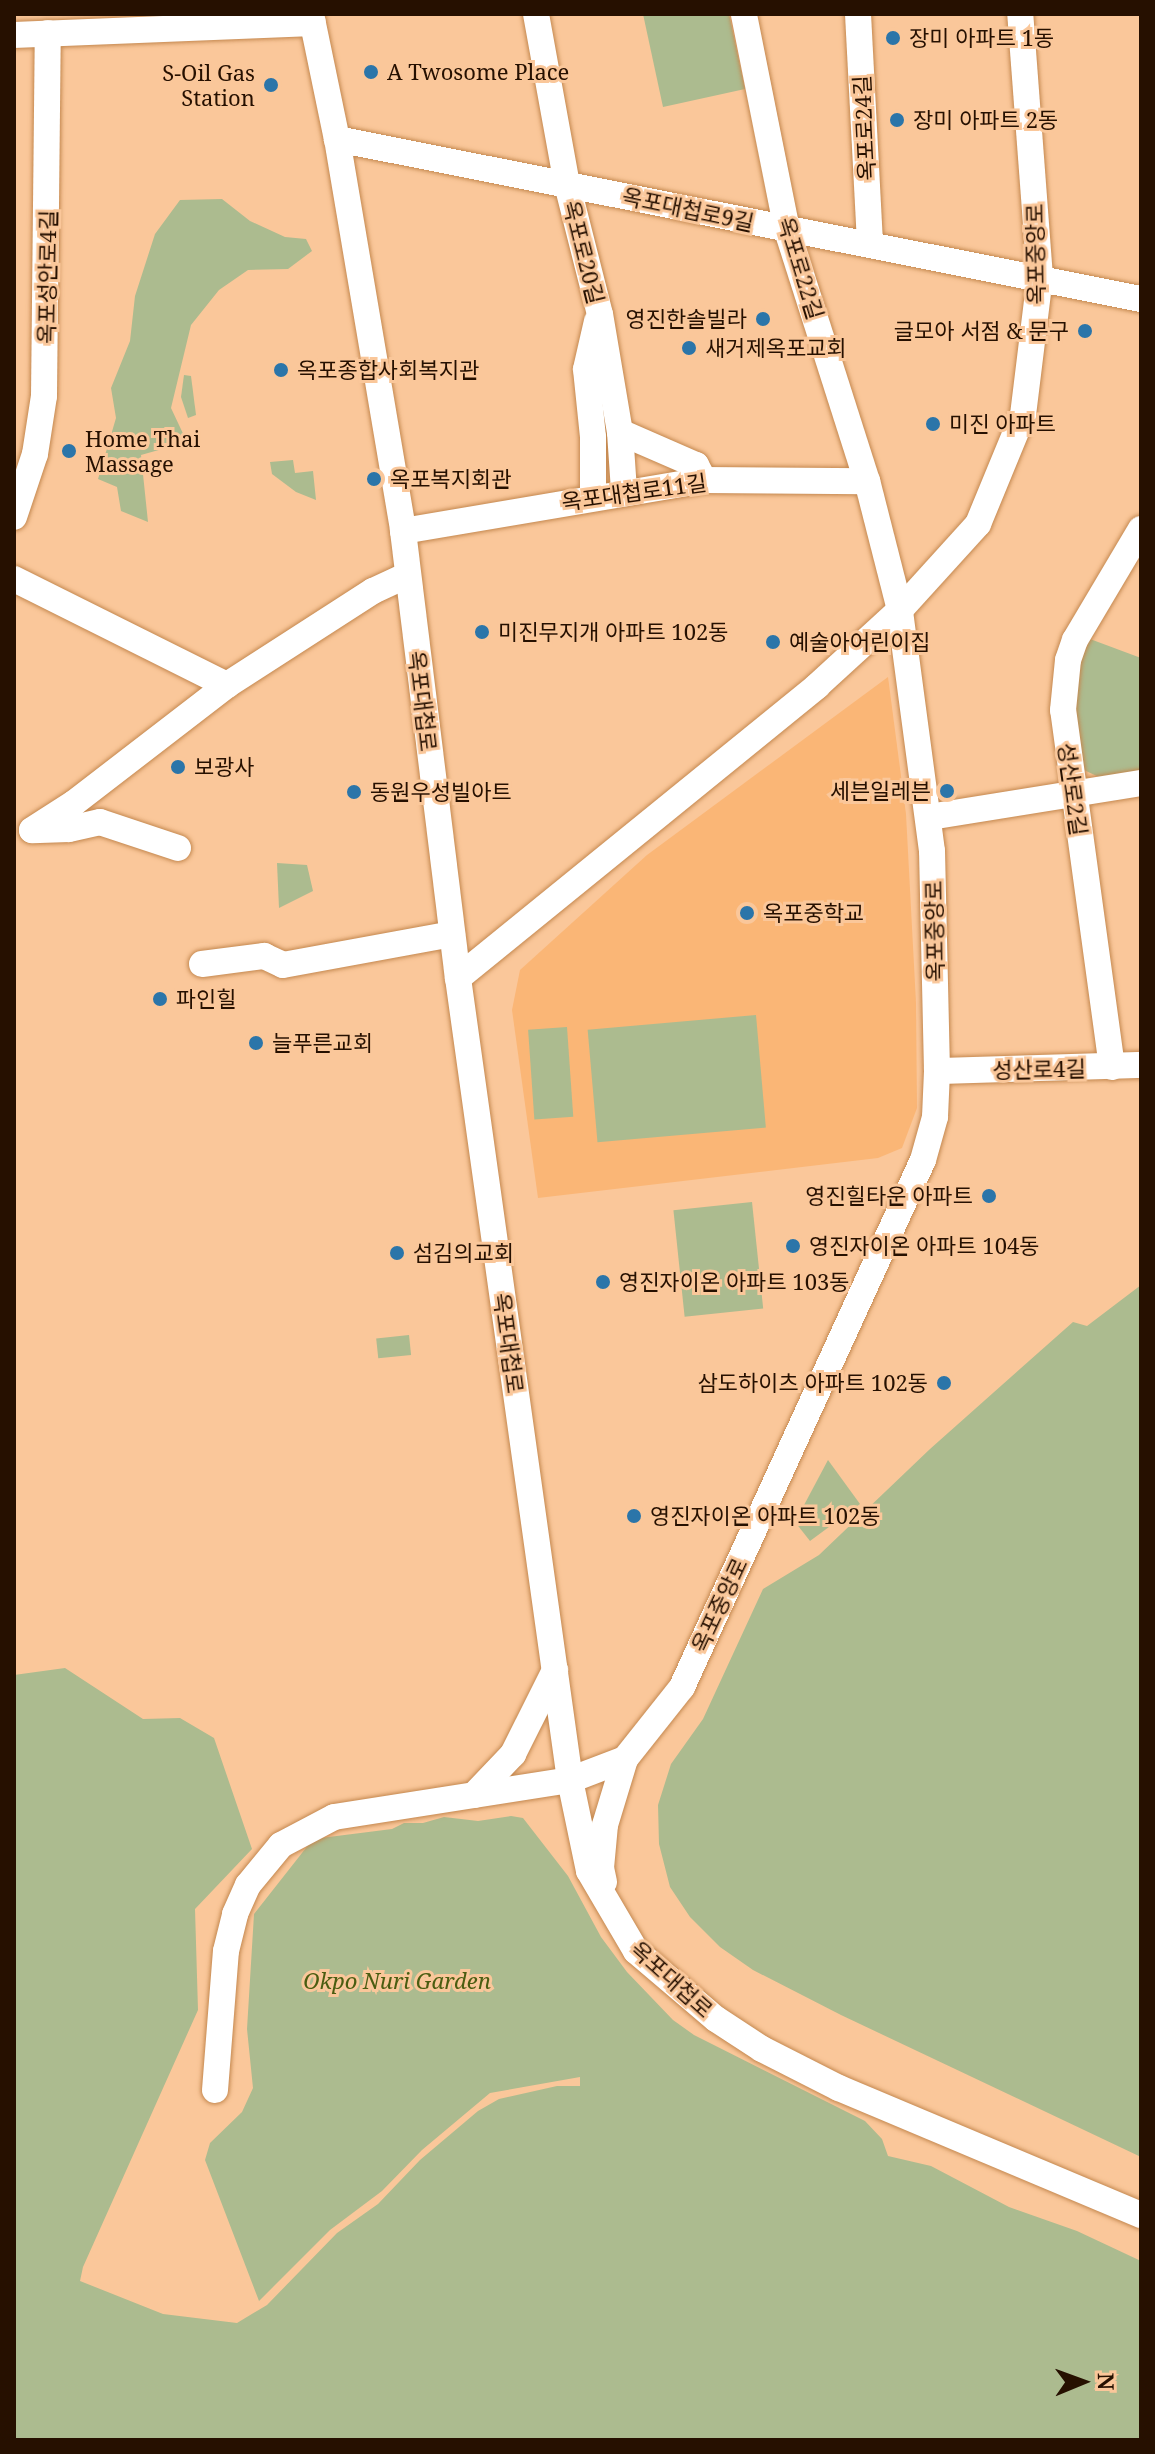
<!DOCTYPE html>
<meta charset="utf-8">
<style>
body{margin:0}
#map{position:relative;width:1155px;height:2454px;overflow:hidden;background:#fac79a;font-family:"Noto Serif","Noto Sans KR",serif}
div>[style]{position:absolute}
.built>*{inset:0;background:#fab676}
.green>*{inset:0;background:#acbb8f;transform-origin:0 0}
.roads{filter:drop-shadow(0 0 2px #c4884f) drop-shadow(0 0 2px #c4884f)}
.minor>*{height:26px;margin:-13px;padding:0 13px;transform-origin:13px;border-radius:13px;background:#fff}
.dots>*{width:22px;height:22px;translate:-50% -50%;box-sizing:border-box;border:4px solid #fac79a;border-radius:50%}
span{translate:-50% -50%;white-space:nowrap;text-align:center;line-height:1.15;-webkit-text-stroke:6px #fac79a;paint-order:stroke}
.poi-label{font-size:22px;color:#261000}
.left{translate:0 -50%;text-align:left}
.right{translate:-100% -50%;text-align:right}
.street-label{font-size:22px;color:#261000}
.park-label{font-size:22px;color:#4a5d11;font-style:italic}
.frame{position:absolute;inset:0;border:16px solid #261000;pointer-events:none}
.north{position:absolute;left:1043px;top:2342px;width:80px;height:80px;-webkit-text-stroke:6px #fac79a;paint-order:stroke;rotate:89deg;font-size:22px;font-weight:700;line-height:32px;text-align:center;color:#261000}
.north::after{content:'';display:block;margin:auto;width:28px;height:36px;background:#261000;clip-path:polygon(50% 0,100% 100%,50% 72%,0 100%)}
</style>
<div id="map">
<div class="built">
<i style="clip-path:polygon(888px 677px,906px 814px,916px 1003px,917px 1108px,902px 1148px,878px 1158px,538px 1198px,512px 1010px,520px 970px,647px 855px)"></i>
</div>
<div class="green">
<i style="clip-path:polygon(643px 14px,729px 14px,745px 89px,663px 107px)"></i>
<i style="clip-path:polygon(222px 199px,250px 221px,285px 237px,306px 239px,312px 251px,288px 269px,248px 270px,219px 290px,191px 325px,171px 408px,187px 442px,141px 455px,148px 522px,121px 511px,117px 487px,98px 479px,116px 418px,111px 388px,130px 341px,135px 296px,155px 234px,180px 200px)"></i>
<i style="clip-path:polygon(184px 375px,191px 376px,196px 415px,188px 418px,181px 397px)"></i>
<i style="clip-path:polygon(293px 460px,295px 473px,313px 471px,316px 500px,296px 492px,272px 474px,270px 462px)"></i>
<i style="clip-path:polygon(1090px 639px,1141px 658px,1141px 770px,1101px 778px,1084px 770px,1074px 715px,1077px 670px)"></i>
<i style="clip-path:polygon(277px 863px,307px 865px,313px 891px,279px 908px)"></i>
<i style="left:756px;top:1015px;width:113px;height:169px;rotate:85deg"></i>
<i style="left:567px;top:1027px;width:90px;height:39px;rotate:86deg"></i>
<i style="left:752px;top:1202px;width:107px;height:79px;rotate:84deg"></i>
<i style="clip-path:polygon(1141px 1285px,1141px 2157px,841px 2015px,753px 1970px,720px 1947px,690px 1917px,670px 1887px,659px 1844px,658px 1805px,671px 1764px,703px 1719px,763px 1589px,819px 1555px,930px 1449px,1073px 1322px,1087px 1326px)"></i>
<i style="left:409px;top:1335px;width:20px;height:33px;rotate:84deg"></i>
<i style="clip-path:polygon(828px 1460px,860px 1504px,810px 1541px,795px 1522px)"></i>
<i style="clip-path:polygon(65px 1668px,143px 1719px,180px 1718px,214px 1738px,252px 1849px,195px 1909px,198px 2010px,83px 2267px,80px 2281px,163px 2314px,237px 2323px,267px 2305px,337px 2233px,378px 2204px,420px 2160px,478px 2111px,499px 2099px,557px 2086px,580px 2086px,580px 2077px,490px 2093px,422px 2150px,382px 2191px,330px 2230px,259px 2301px,205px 2160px,210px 2143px,242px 2112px,253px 2088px,247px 2029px,254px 1914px,313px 1839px,392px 1829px,404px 1823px,423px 1823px,444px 1817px,478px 1821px,511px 1816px,523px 1818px,568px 1876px,601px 1937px,627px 1972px,673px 2020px,694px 2035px,865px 2121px,882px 2139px,888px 2156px,931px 2166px,1009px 2207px,1077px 2231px,1141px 2261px,1141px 2440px,14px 2440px,14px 1675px)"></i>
</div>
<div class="roads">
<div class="minor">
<i style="left:311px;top:14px;width:128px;rotate:78.3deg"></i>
<i style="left:337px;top:139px;width:398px;rotate:80.4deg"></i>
<i style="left:403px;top:531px;width:450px;rotate:83deg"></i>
<i style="left:458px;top:978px;width:810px;rotate:82.05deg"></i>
<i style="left:570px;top:1780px;width:93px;rotate:78.2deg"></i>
<i style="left:589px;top:1871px;width:93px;rotate:59.6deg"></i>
<i style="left:636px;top:1951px;width:105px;rotate:40.4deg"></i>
<i style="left:716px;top:2019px;width:55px;rotate:33.1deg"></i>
<i style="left:762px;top:2049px;width:86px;rotate:26.9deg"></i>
<i style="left:839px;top:2088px;width:328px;rotate:22.8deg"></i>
<i style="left:536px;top:14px;width:173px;rotate:79.7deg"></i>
<i style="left:567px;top:184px;width:134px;rotate:75.8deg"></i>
<i style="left:600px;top:314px;width:120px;rotate:80.4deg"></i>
<i style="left:620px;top:432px;width:59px;rotate:86.1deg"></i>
<i style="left:858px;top:14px;width:229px;rotate:87deg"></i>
<i style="left:14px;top:35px;width:299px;rotate:-2.3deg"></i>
<i style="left:337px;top:139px;width:820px;rotate:11.26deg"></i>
<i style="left:620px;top:432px;width:83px;rotate:23.5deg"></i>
<i style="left:696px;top:465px;width:17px;rotate:62deg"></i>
<i style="left:593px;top:497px;width:60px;rotate:-90deg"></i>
<i style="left:593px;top:437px;width:68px;rotate:-95.9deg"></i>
<i style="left:586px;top:369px;width:49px;rotate:-77.1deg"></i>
<i style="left:14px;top:517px;width:66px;rotate:-71.6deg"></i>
<i style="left:35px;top:454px;width:59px;rotate:-81.2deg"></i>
<i style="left:44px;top:396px;width:363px;rotate:-89.4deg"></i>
<i style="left:403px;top:531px;width:305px;rotate:-9.6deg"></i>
<i style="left:704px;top:480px;width:163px;rotate:0.4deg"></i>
<i style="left:14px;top:579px;width:238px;rotate:26.5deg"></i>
<i style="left:929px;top:817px;width:215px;rotate:-9.1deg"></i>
<i style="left:178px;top:848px;width:82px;rotate:-161.6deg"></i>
<i style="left:100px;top:822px;width:32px;rotate:167deg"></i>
<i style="left:69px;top:829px;width:37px;rotate:178deg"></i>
<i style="left:32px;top:830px;width:50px;rotate:-32.7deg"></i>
<i style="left:74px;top:803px;width:193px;rotate:-37.6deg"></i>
<i style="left:227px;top:685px;width:174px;rotate:-32.8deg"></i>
<i style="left:373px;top:591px;width:38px;rotate:-25deg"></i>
<i style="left:202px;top:964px;width:63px;rotate:-7.4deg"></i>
<i style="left:264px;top:956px;width:21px;rotate:25deg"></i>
<i style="left:283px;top:965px;width:172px;rotate:-10.4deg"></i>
<i style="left:458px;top:978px;width:463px;rotate:-39.1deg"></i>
<i style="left:817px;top:686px;width:113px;rotate:-42.5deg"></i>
<i style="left:900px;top:610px;width:116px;rotate:-47.8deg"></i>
<i style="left:978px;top:524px;width:118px;rotate:-67.6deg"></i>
<i style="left:1023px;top:415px;width:139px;rotate:-83deg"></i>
<i style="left:1040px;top:277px;width:264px;rotate:-94.3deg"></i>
<i style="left:1112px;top:1067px;width:360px;rotate:-97.8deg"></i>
<i style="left:1063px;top:710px;width:50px;rotate:-84.3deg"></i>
<i style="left:1068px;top:660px;width:21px;rotate:-71deg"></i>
<i style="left:1075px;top:640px;width:129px;rotate:-59.3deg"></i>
<i style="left:937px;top:1071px;width:204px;rotate:-1.7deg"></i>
<i style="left:474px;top:1795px;width:57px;rotate:-46.4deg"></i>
<i style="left:513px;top:1754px;width:94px;rotate:-63.4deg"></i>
<i style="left:604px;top:1882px;width:14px;rotate:-102deg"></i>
<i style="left:601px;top:1868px;width:43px;rotate:-84.7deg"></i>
<i style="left:605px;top:1825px;width:69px;rotate:-73.1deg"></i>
<i style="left:215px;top:2090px;width:139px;rotate:-85.5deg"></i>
<i style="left:226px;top:1951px;width:38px;rotate:-76deg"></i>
<i style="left:235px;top:1914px;width:32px;rotate:-66deg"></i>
<i style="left:248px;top:1885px;width:52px;rotate:-50.5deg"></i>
<i style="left:281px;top:1845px;width:60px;rotate:-27.8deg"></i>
<i style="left:334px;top:1817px;width:239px;rotate:-8.9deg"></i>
<i style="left:570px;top:1780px;width:59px;rotate:-20.9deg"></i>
<i style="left:625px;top:1759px;width:92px;rotate:-51.6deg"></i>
<i style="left:682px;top:1687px;width:579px;rotate:-65.43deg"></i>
<i style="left:923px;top:1160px;width:45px;rotate:-74.4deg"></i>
<i style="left:935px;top:1117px;width:46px;rotate:-87.5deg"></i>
<i style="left:937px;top:1071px;width:220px;rotate:-91.3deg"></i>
<i style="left:932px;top:851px;width:243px;rotate:-97.6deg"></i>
<i style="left:900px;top:610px;width:133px;rotate:-104.3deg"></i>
<i style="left:867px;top:481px;width:263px;rotate:-107.7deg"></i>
<i style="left:787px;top:230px;width:220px;rotate:-101.3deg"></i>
</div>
</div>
<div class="dots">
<i style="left:893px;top:38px;background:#2b75a9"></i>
<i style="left:371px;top:72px;background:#2b75a9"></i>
<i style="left:271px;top:85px;background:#2b75a9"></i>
<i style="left:897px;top:120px;background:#2b75a9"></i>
<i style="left:763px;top:319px;background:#2b75a9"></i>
<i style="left:1085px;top:331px;background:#2b75a9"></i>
<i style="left:689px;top:348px;background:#2b75a9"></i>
<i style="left:281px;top:370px;background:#2b75a9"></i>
<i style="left:933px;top:424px;background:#2b75a9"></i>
<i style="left:69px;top:451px;background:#2b75a9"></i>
<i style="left:374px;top:479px;background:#2b75a9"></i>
<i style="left:482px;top:632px;background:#2b75a9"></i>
<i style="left:773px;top:642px;background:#2b75a9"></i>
<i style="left:178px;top:767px;background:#2b75a9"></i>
<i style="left:947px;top:791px;background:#2b75a9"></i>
<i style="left:354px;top:792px;background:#2b75a9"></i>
<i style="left:747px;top:913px;background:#2b75a9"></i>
<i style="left:160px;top:999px;background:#2b75a9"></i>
<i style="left:256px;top:1043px;background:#2b75a9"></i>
<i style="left:989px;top:1196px;background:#2b75a9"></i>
<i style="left:793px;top:1246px;background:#2b75a9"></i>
<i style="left:397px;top:1253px;background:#2b75a9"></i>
<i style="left:603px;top:1282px;background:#2b75a9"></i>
<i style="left:944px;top:1383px;background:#2b75a9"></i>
<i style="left:634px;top:1516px;background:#2b75a9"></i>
</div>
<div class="poi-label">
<span class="left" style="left:909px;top:38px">장미 아파트 1동</span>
<span class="right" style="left:255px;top:85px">S-Oil Gas<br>Station</span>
<span class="left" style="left:387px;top:72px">A Twosome Place</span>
<span class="left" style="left:913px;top:120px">장미 아파트 2동</span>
<span class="right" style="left:747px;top:319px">영진한솔빌라</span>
<span class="right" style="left:1069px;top:331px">글모아 서점 &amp; 문구</span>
<span class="left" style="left:705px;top:348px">새거제옥포교회</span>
<span class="left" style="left:297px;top:370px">옥포종합사회복지관</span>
<span class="left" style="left:949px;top:424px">미진 아파트</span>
<span class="left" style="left:85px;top:451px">Home Thai<br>Massage</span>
<span class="left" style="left:390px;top:479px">옥포복지회관</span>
<span class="left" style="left:498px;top:632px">미진무지개 아파트 102동</span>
<span class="left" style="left:789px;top:642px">예술아어린이집</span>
<span class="left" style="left:194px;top:767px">보광사</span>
<span class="right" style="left:931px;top:791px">세븐일레븐</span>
<span class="left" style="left:370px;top:792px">동원우성빌아트</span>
<span class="left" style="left:763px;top:913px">옥포중학교</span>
<span class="left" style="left:176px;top:999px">파인힐</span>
<span class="left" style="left:272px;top:1043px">늘푸른교회</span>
<span class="right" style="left:973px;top:1196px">영진힐타운 아파트</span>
<span class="left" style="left:809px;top:1246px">영진자이온 아파트 104동</span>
<span class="left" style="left:413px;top:1253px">섬김의교회</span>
<span class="left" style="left:619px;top:1282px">영진자이온 아파트 103동</span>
<span class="right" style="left:928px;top:1383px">삼도하이츠 아파트 102동</span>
<span class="left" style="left:650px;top:1516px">영진자이온 아파트 102동</span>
</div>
<div class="street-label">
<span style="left:864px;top:128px;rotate:-93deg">옥포로24길</span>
<span style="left:688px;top:209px;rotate:12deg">옥포대첩로9길</span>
<span style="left:584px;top:252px;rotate:76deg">옥포로20길</span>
<span style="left:1035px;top:254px;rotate:-91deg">옥포중앙로</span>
<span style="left:801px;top:268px;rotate:73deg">옥포로22길</span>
<span style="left:47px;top:277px;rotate:-89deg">옥포성안로4길</span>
<span style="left:634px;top:492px;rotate:-8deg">옥포대첩로11길</span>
<span style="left:423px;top:701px;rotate:83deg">옥포대첩로</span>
<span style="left:1073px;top:789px;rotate:82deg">성산로2길</span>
<span style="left:934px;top:931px;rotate:-91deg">옥포중앙로</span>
<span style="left:1039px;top:1069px;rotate:-1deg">성산로4길</span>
<span style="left:509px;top:1343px;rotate:82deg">옥포대첩로</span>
<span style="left:719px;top:1605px;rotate:-65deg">옥포중앙로</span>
<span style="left:672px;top:1979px;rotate:42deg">옥포대첩로</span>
</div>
<div class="park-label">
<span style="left:397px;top:1981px">Okpo Nuri Garden</span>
</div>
<div class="frame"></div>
<div class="north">N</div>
</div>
